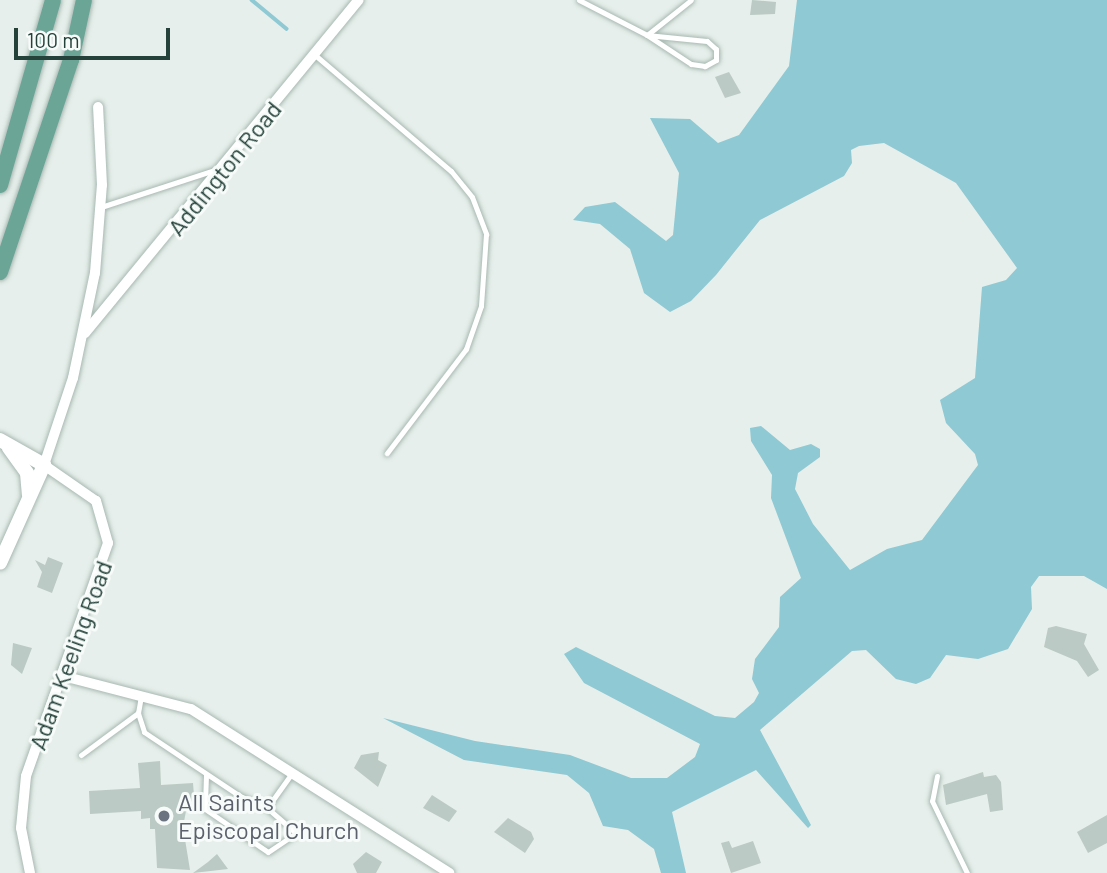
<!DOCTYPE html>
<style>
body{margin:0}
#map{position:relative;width:1107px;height:873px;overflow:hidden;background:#e6efeb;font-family:Barlow,sans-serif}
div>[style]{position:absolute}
.water>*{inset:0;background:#8ec9d4}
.stream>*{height:3.5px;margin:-1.75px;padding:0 1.75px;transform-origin:1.75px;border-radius:1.75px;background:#8ec9d4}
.building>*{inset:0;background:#bbcac4}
.roads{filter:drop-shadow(0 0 2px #a8b8b2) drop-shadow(0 0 2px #a8b8b2)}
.lane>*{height:5px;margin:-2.5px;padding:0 2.5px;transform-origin:2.5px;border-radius:2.5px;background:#fff}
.street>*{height:10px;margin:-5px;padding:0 5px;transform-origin:5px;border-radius:5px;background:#fff}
.secondary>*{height:14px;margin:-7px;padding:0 7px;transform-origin:7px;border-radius:7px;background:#fff}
.primary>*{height:16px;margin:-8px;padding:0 8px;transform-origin:8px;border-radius:8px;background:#6aa596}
.dots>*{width:19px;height:19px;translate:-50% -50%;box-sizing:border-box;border:4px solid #f7fbf9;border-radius:50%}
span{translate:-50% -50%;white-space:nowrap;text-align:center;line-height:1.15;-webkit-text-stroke:6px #f7fbf9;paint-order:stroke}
.street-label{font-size:24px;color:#24423a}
.worship-label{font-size:24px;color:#5b616d}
.left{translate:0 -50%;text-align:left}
.scale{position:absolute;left:14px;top:28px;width:156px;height:32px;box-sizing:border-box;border:4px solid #24423a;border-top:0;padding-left:9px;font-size:21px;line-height:24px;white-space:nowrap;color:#24423a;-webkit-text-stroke:5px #f7fbf9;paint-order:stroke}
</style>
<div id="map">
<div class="water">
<i style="clip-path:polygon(797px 0,1107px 0,1107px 589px,1084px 576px,1039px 576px,1031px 587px,1032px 609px,1008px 649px,978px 659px,946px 655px,930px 678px,916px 684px,896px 679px,866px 650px,852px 651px,760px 730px,811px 825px,808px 828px,756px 770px,672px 812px,686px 873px,661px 873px,654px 849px,628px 830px,603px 826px,589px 793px,567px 775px,464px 760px,383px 718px,475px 741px,570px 755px,631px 778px,667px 778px,695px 757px,700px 744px,584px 683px,564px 654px,576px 647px,715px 716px,735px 718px,754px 702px,759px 693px,752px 679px,755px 659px,779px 627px,780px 597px,801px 578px,771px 498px,772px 475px,751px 441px,750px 428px,761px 426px,790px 450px,811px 444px,820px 449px,820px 457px,798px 473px,795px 489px,813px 524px,850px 570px,887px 549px,922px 540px,978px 465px,975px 454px,946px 423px,940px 400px,975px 378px,982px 287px,1006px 280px,1017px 268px,956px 183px,884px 143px,859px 146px,851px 150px,852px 163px,844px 176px,760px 220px,716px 275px,691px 301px,670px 312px,644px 293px,630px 249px,600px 224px,573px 220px,585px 207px,615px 202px,666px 241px,673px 235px,679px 173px,650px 118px,690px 119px,718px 143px,739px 135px,789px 66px)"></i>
</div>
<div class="stream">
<i style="left:252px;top:0;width:45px;rotate:39.6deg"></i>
</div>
<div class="building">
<i style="clip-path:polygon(752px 0,776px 2px,775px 14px,750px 15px)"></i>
<i style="clip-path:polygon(729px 72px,741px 93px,725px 98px,715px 77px)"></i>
<i style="clip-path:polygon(48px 557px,63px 563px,52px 593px,37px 587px,42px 572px,35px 560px,45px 565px)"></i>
<i style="clip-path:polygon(1056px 626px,1087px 634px,1084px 644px,1099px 670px,1088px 677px,1077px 661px,1044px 647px,1048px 628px)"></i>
<i style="clip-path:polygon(13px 643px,32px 648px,22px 674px,11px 665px)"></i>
<i style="clip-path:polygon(379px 752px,378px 760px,387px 765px,378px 787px,354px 768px,361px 755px)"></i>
<i style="clip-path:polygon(160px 761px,161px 785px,193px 783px,195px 808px,186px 811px,183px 827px,190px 870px,157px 868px,155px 829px,150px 829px,150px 818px,141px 819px,141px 811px,90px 814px,89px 791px,140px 788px,138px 763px)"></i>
<i style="clip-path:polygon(983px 772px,984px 777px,996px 775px,1001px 782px,1003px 810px,990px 812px,987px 794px,946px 805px,943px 785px)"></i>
<i style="clip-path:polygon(432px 795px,457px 811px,449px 822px,423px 808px)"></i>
<i style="clip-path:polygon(1107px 815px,1107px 843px,1088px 853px,1077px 832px)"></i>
<i style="clip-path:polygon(508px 818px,531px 832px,534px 839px,525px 853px,494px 832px)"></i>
<i style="clip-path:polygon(729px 841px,732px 848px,753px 841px,761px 863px,731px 873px,721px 843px)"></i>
<i style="clip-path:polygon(366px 852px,382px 862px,376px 873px,357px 873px,353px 864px)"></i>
<i style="clip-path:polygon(217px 854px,228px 869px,193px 873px,208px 862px)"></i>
</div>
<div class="roads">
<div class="lane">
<i style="left:579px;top:0;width:76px;rotate:27.2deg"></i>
<i style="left:647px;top:35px;width:56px;rotate:-38.5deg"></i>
<i style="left:647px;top:35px;width:60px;rotate:5.7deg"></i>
<i style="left:707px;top:41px;width:12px;rotate:42deg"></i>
<i style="left:716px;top:49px;width:11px;rotate:90deg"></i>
<i style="left:716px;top:60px;width:13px;rotate:151deg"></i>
<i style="left:705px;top:66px;width:14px;rotate:-172deg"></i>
<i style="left:691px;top:64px;width:53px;rotate:-146.6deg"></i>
<i style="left:315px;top:55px;width:179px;rotate:40.5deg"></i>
<i style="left:451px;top:171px;width:33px;rotate:51deg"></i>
<i style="left:472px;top:197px;width:40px;rotate:69deg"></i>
<i style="left:486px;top:234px;width:72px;rotate:94deg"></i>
<i style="left:481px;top:306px;width:46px;rotate:109.2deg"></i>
<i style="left:466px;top:349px;width:131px;rotate:127.2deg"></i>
<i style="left:101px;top:207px;width:123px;rotate:-18deg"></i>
<i style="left:141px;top:696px;width:17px;rotate:100deg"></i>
<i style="left:138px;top:713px;width:20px;rotate:72deg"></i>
<i style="left:144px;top:732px;width:115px;rotate:33.7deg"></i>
<i style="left:240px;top:796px;width:30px;rotate:24deg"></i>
<i style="left:267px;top:808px;width:43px;rotate:-54.5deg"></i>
<i style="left:81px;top:755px;width:71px;rotate:-36.4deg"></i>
<i style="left:206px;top:775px;width:34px;rotate:92deg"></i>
<i style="left:205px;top:809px;width:76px;rotate:34.3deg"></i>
<i style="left:268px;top:852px;width:34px;rotate:-34deg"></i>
<i style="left:296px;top:833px;width:38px;rotate:-139deg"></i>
<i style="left:937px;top:776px;width:25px;rotate:101deg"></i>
<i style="left:932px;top:801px;width:80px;rotate:64.1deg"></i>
</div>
<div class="street">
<i style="left:85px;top:333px;width:431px;rotate:-50.6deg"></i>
<i style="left:63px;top:676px;width:132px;rotate:14.5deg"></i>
<i style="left:191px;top:709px;width:306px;rotate:32.4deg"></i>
<i style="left:30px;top:873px;width:46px;rotate:-101.3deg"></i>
<i style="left:21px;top:828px;width:52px;rotate:-84.5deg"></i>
<i style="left:26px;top:776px;width:247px;rotate:-70.6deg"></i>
<i style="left:108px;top:543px;width:44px;rotate:-105.9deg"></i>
<i style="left:96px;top:501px;width:63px;rotate:-145.3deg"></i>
<i style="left:44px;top:465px;width:92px;rotate:-71.6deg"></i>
<i style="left:73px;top:378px;width:107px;rotate:-78.2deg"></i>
<i style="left:95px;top:273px;width:88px;rotate:-85.5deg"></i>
<i style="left:102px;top:185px;width:78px;rotate:-92.9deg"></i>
</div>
<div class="secondary">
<i style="left:0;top:440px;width:51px;rotate:29.6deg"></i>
<i style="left:44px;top:465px;width:107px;rotate:114.2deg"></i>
<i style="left:9px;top:448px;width:31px;rotate:54deg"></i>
<i style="left:27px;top:473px;width:22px;rotate:85deg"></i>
</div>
<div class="primary">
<i style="left:0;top:185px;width:192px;rotate:-74deg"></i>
<i style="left:0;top:272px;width:224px;rotate:-71.5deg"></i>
<i style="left:71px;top:60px;width:61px;rotate:-77.8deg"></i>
</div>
</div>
<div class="dots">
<i style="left:164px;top:816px;background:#6b7280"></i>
</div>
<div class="street-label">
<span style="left:224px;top:168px;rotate:-51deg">Addington Road</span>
<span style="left:70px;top:655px;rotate:-70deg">Adam Keeling Road</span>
</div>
<div class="worship-label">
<span class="left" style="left:178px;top:816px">All Saints<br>Episcopal Church</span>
</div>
<div class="scale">100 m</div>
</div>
